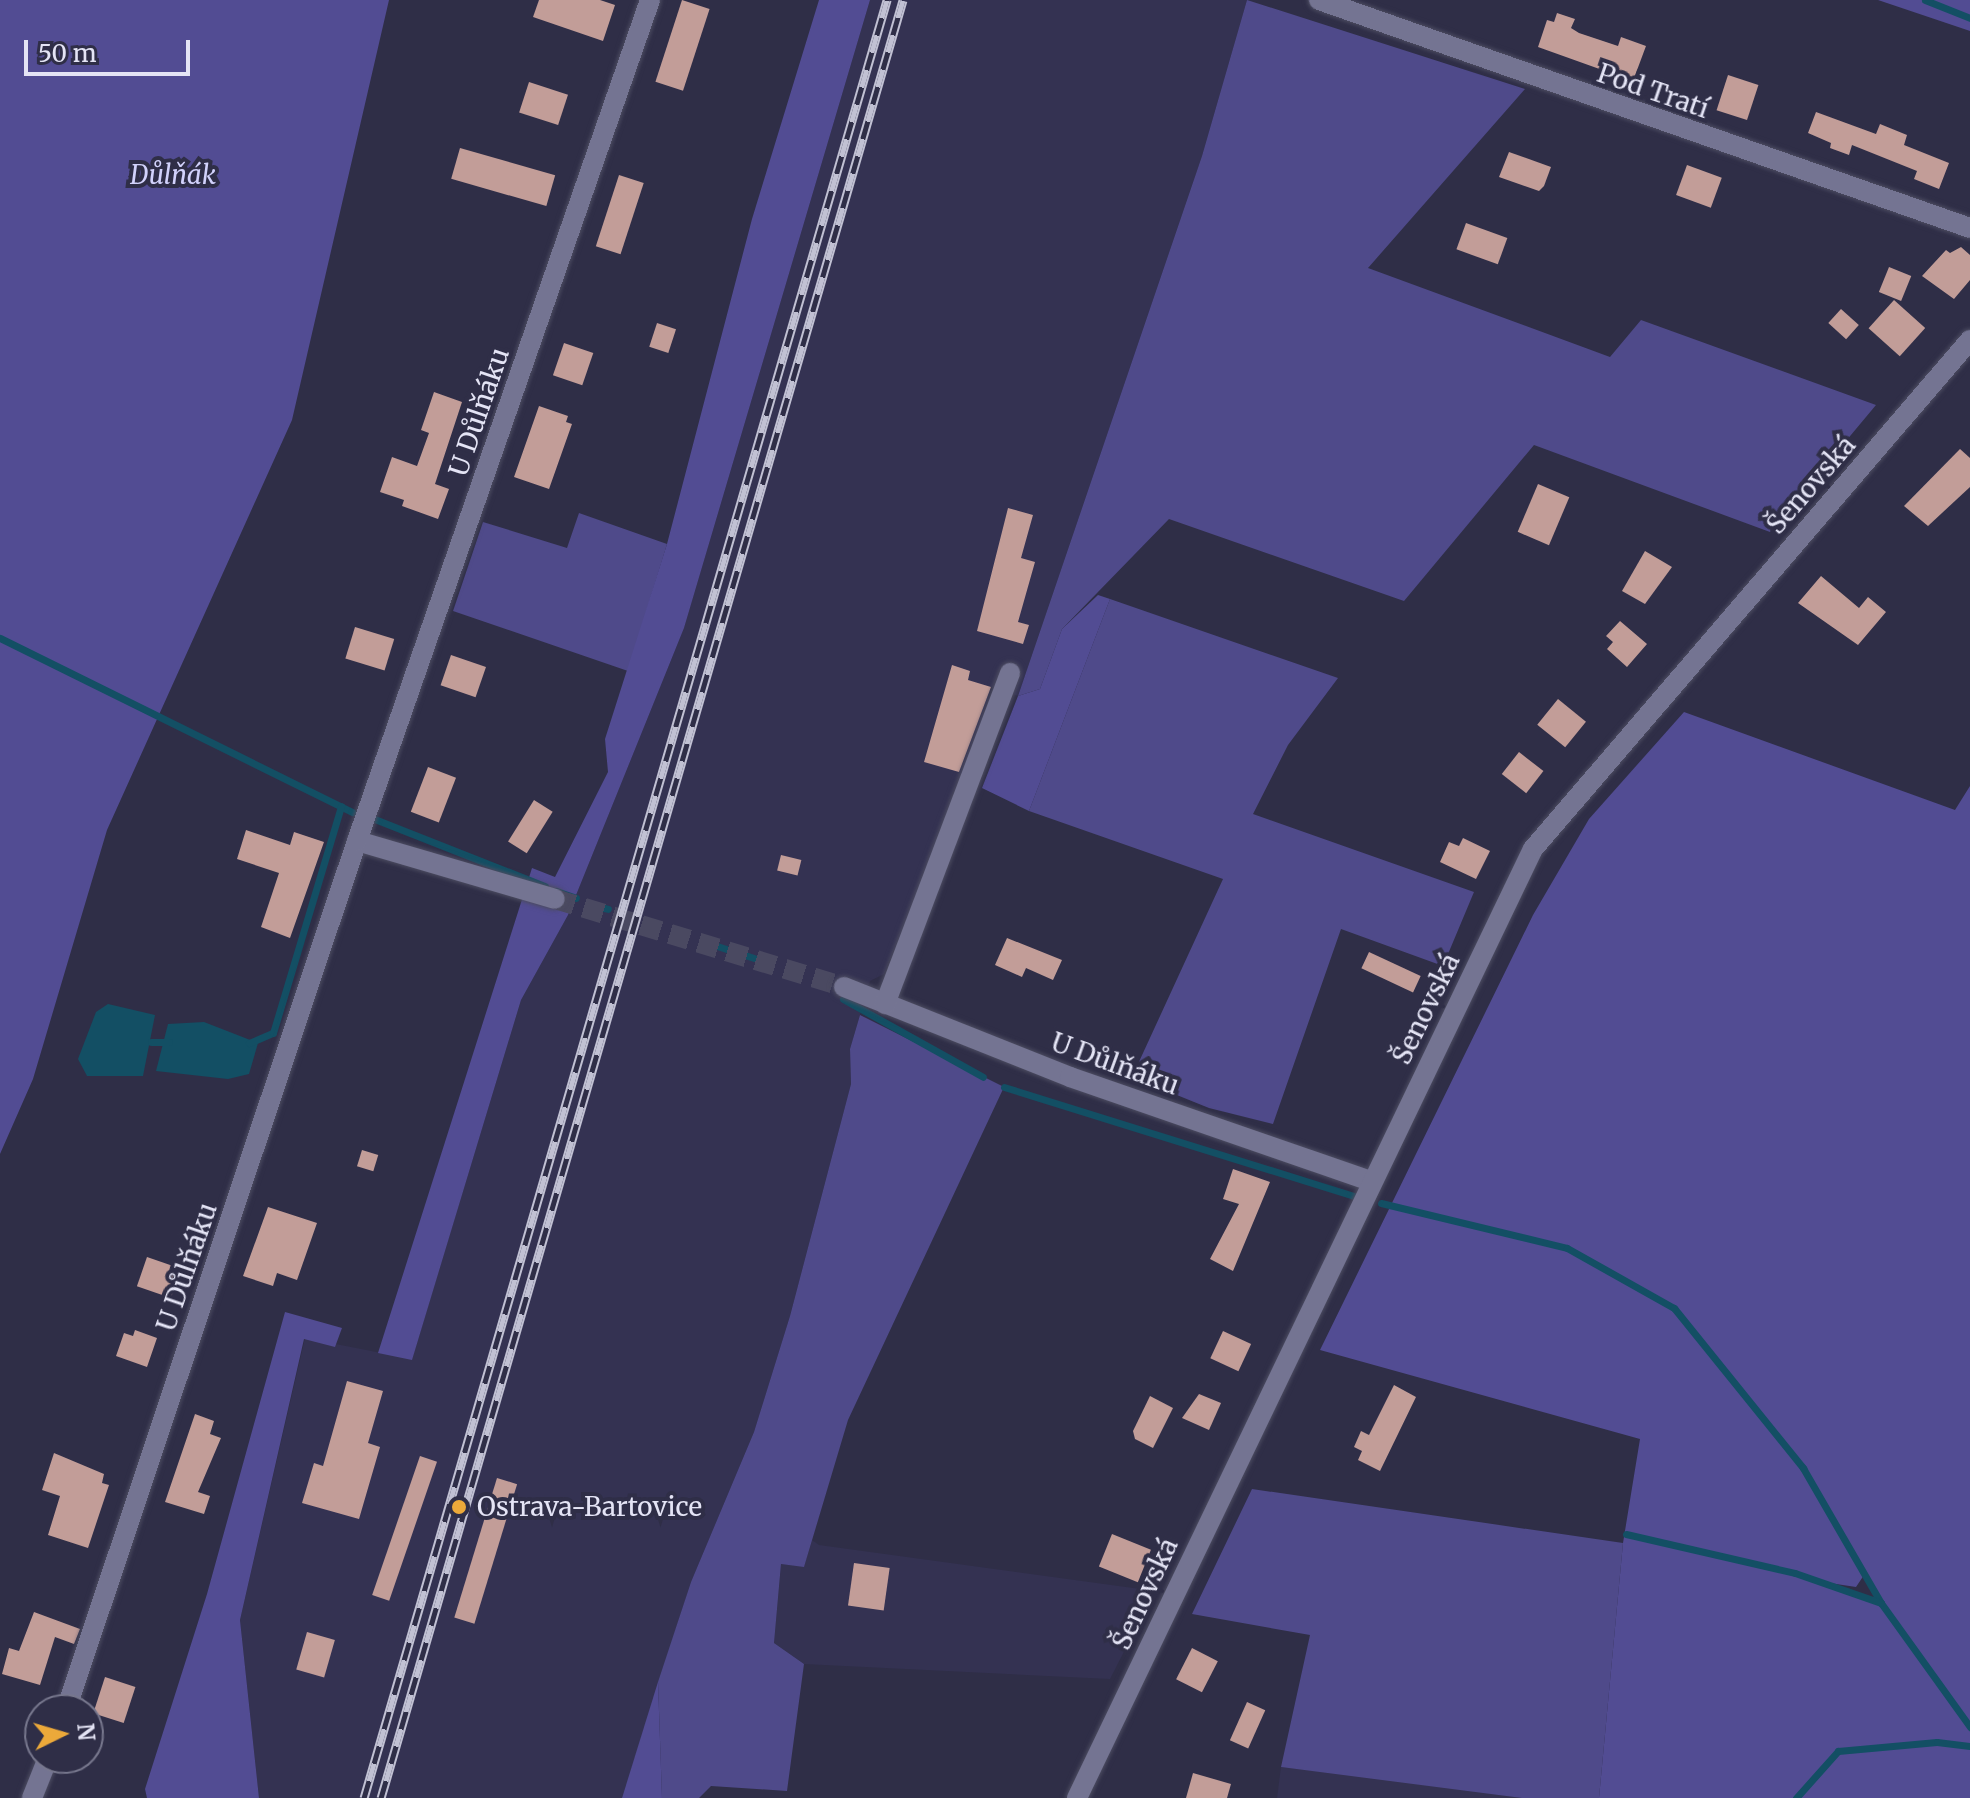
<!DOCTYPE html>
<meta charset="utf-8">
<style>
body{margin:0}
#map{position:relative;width:1970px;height:1798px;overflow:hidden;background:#2f2e47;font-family:Merriweather,serif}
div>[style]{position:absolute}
.built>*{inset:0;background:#343252}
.green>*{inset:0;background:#4f4a8a}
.forest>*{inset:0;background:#524c93}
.water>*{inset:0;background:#134f64}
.stream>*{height:7px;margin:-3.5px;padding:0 3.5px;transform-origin:3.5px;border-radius:3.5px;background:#134f64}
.building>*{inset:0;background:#c29d98;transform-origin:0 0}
.minor-tunnel>*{height:20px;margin-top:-10px;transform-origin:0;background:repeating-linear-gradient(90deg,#4a4961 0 20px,transparent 0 30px)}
.roads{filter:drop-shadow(0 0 2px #4c4c61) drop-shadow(0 0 2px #4c4c61)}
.minor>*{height:20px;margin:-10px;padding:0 10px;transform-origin:10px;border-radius:10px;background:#747492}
.rail>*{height:9px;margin-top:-4.5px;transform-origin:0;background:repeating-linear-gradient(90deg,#2f2e47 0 18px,#c1c1d3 0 36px);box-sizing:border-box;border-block:2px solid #c1c1d3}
.dots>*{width:22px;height:22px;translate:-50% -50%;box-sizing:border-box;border:4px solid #2f2e47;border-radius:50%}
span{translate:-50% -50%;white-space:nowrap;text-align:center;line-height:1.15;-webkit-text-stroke:8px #2f2e47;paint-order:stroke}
.street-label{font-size:26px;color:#e4e4f5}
.park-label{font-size:26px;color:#d2d2fc;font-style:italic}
.poi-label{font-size:26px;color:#e4e4f5}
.left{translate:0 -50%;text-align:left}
.north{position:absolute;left:24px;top:1694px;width:80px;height:80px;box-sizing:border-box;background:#2f2e47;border:2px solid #77778d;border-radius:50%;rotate:85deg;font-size:22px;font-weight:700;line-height:32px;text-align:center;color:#e4e4f5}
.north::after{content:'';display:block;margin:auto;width:28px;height:36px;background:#eca93a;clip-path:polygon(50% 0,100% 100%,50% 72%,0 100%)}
.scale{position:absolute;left:24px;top:40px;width:166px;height:36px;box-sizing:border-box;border:4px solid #e4e4f5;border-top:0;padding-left:10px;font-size:24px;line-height:28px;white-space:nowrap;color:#e4e4f5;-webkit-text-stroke:6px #2f2e47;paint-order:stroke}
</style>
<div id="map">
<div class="built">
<i style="clip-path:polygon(870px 0,1247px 0,1202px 156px,1018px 696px,991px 687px,966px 775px,884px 974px,870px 981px,850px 1049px,851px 1084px,790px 1316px,754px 1432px,691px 1582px,622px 1798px,259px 1798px,240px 1620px,305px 1338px,412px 1359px,521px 1000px,568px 915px,684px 628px)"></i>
<i style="clip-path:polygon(812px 1540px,819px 1545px,1155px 1591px,1110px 1679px,804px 1664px,774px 1643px,781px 1564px,804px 1566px)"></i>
<i style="clip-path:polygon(1281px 1767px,1423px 1782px,1522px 1798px,1277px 1798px)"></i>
</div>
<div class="green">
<i style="clip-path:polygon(1247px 0,1525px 89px,1368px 268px,1610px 357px,1641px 320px,1876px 405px,1770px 532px,1534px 445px,1404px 601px,1169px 519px,1062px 629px,1040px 689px,1018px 696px,1202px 156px)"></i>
<i style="clip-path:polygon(579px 513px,667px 544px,628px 671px,453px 611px,483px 522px,567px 548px)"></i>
<i style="clip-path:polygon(1110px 599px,1338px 678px,1288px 745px,1253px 814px,1474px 892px,1443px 966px,1341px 929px,1273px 1124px,1209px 1108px,1132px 1077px,1223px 879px,1029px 811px)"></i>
<i style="clip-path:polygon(860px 1015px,1004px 1087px,848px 1420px,804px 1567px,781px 1564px,774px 1643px,804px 1664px,787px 1791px,711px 1786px,699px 1798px,662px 1798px,658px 1682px,691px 1582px,754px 1432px,790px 1316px,851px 1084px,850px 1049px)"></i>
<i style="clip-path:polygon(1252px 1489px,1623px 1543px,1599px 1798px,1522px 1798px,1281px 1767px,1310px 1635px,1192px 1614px)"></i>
</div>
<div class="forest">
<i style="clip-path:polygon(0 0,389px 0,292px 420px,107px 830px,33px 1079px,0 1154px)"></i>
<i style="clip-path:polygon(819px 0,870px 0,684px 628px,568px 915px,521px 1000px,412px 1360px,378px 1353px,532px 868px,555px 877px,608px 772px,605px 739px,667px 544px,752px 219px)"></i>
<i style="clip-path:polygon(1878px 0,1970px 0,1970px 31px)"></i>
<i style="clip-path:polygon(1098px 595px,1110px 599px,1029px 811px,982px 788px,1018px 696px,1040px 689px,1062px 629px)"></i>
<i style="clip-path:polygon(evenodd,1684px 712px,1955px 810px,1970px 786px,1970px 1798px,1599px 1798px,1623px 1543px,1640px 1439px,1320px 1350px,1533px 915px,1589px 819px,1684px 712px,1866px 1572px,1880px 1603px,1823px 1582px,1856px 1587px,1866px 1572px)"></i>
<i style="clip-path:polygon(285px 1312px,342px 1328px,335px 1347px,304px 1339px,240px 1620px,259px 1798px,147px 1798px,145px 1789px,207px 1594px)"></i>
<i style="clip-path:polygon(658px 1682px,662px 1798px,622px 1798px)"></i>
</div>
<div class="water">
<i style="clip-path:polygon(108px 1004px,155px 1015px,143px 1076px,87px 1076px,78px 1059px,96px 1012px)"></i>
<i style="clip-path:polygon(204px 1022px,258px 1043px,249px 1074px,228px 1079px,156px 1071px,168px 1024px)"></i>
</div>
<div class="stream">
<i style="left:1925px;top:0;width:48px;rotate:21.8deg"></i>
<i style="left:0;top:638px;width:393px;rotate:26.3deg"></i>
<i style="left:372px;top:818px;width:186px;rotate:21.5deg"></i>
<i style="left:556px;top:891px;width:21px;rotate:19deg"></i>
<i style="left:604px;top:908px;width:4px;rotate:14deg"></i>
<i style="left:714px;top:945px;width:42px;rotate:18deg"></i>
<i style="left:843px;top:999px;width:160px;rotate:29.1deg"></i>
<i style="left:151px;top:1042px;width:18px"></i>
<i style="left:249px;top:1043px;width:26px;rotate:-23deg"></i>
<i style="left:273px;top:1033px;width:237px;rotate:-73.3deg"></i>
<i style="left:1004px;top:1087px;width:374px;rotate:17.3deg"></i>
<i style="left:1381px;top:1203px;width:191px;rotate:13.6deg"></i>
<i style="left:1567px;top:1248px;width:123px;rotate:29.3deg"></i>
<i style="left:1674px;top:1308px;width:206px;rotate:51.1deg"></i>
<i style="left:1803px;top:1468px;width:156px;rotate:60deg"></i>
<i style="left:1881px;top:1603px;width:153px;rotate:54.3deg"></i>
<i style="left:1626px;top:1534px;width:173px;rotate:13deg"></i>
<i style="left:1795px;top:1573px;width:91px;rotate:19.2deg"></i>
<i style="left:1796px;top:1798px;width:63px;rotate:-48.2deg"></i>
<i style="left:1838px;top:1751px;width:99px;rotate:-5.2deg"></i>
<i style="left:1937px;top:1742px;width:33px;rotate:7deg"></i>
</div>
<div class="building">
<i style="clip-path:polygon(539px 0,600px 0,615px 5px,603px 41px,533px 17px)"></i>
<i style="left:682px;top:0;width:29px;height:86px;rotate:18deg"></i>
<i style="clip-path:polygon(1557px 13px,1575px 19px,1571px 28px,1579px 33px,1618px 46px,1621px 37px,1646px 46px,1633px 81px,1538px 47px,1547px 20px,1554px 22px)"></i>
<i style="left:1728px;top:75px;width:32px;height:37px;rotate:18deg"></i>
<i style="left:529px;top:82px;width:41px;height:32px;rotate:18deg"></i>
<i style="clip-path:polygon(1816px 112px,1876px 134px,1880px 124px,1907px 135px,1904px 145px,1949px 163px,1939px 189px,1914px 179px,1917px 171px,1852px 145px,1849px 155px,1830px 148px,1831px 143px,1808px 133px)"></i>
<i style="left:460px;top:148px;width:99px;height:32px;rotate:16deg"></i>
<i style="clip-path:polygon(1509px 152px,1551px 167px,1544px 186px,1539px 191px,1499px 177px)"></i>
<i style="left:1687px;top:165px;width:37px;height:32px;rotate:20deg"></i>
<i style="left:619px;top:175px;width:26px;height:75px;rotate:18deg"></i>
<i style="left:1466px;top:223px;width:44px;height:28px;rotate:20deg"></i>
<i style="clip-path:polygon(1961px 247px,1970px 255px,1970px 280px,1954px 299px,1922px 276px,1946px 250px,1950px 253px)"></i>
<i style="left:1889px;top:267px;width:24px;height:27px;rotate:22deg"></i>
<i style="left:1894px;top:300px;width:42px;height:38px;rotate:42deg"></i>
<i style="left:1841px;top:309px;width:24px;height:19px;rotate:42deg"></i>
<i style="left:657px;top:323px;width:20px;height:25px;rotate:18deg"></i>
<i style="left:564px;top:343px;width:31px;height:34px;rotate:19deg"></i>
<i style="clip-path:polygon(434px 392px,462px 402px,435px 484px,449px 489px,438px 519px,402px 506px,404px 500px,380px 492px,392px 457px,417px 466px,429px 433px,421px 430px)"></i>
<i style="clip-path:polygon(539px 406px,568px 416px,566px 422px,572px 424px,549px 489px,514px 477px)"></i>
<i style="clip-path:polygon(1960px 449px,1970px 458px,1970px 487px,1928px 526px,1904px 506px)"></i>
<i style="left:1538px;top:484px;width:34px;height:52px;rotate:23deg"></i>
<i style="clip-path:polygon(1008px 508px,1033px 515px,1021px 558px,1035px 562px,1018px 622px,1029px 625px,1023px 644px,977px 631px)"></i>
<i style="clip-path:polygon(1645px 551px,1672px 567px,1645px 604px,1622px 591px)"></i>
<i style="clip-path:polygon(1821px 576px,1859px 608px,1868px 597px,1886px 612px,1858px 645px,1798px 603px)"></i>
<i style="clip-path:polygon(1620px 621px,1647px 644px,1627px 667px,1607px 649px,1613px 642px,1606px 636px)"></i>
<i style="left:355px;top:627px;width:41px;height:33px;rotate:17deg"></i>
<i style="left:451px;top:655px;width:37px;height:32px;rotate:19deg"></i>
<i style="clip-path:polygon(952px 665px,970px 671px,968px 680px,991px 687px,959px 772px,924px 762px)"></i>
<i style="left:1558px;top:699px;width:36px;height:33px;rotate:39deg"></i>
<i style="left:1519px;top:752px;width:31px;height:28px;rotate:38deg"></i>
<i style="left:428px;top:767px;width:30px;height:48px;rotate:21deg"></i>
<i style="left:534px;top:800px;width:22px;height:49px;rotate:32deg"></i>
<i style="clip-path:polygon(246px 830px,290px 845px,294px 832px,324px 842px,290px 938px,261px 927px,279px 873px,237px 859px)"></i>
<i style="clip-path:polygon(1463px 838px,1490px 851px,1476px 879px,1440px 862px,1449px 842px,1459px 846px)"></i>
<i style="left:781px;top:855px;width:21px;height:16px;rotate:14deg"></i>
<i style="clip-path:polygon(1007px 938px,1062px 960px,1053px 980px,1026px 968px,1022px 977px,995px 965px)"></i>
<i style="left:1369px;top:952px;width:57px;height:18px;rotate:25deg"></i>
<i style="left:362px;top:1150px;width:17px;height:17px;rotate:17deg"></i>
<i style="clip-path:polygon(1233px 1169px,1270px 1182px,1233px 1271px,1210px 1259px,1239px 1204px,1223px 1199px)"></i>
<i style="clip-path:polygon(268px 1207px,317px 1223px,297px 1280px,277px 1273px,273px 1286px,243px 1276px)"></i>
<i style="left:147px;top:1257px;width:36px;height:31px;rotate:19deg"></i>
<i style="clip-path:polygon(135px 1330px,157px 1338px,147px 1367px,116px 1356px,124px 1333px,133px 1336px)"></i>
<i style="left:1223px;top:1331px;width:31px;height:30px;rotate:25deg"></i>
<i style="clip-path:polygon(347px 1381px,383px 1391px,368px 1443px,380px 1447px,359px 1519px,302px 1503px,314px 1463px,323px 1466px)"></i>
<i style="clip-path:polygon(1394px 1385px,1416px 1397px,1380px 1471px,1358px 1460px,1362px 1451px,1354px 1447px,1361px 1431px,1369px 1435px)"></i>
<i style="clip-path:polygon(1199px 1394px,1221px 1403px,1209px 1430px,1182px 1418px)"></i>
<i style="clip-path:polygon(1150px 1396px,1173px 1408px,1153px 1448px,1135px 1439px,1133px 1431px)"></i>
<i style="clip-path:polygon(195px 1414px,214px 1421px,210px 1434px,221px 1438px,198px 1492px,210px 1496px,204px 1514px,165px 1502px)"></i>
<i style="clip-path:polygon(54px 1453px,104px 1474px,102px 1483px,109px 1485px,88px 1548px,48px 1535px,60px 1496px,42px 1490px)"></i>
<i style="left:420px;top:1456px;width:18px;height:147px;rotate:19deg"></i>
<i style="left:497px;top:1478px;width:21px;height:146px;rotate:17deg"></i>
<i style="left:1112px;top:1534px;width:42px;height:35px;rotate:22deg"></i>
<i style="left:854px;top:1563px;width:36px;height:43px;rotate:8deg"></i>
<i style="clip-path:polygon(34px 1612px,80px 1629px,74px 1644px,55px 1637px,40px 1685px,2px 1674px,9px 1648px,19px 1651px)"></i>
<i style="left:307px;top:1632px;width:29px;height:39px;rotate:16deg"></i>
<i style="left:1192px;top:1648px;width:29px;height:35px;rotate:27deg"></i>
<i style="left:105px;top:1677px;width:32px;height:38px;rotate:18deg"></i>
<i style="left:1247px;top:1702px;width:20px;height:42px;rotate:24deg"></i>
<i style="clip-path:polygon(1193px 1773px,1231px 1784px,1227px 1798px,1186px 1798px)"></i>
</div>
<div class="minor-tunnel">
<i style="left:555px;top:899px;width:302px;rotate:16.9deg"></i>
</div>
<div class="roads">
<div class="minor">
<i style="left:1319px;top:0;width:690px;rotate:19.3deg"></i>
<i style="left:357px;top:841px;width:206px;rotate:16.3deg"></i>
<i style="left:844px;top:987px;width:243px;rotate:21.7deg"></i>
<i style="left:1070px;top:1077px;width:318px;rotate:19.1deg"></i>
<i style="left:885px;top:1004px;width:354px;rotate:-69.3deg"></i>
<i style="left:66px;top:1710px;width:916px;rotate:-71.49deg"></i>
<i style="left:357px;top:841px;width:891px;rotate:-70.79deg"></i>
<i style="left:32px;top:1798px;width:43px;rotate:-68.2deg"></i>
<i style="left:1077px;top:1798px;width:1053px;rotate:-64.34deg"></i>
<i style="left:1533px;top:849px;width:671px;rotate:-49.35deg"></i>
</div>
</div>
<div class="rail">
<i style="left:364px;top:1798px;width:1873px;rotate:-73.78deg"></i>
<i style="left:381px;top:1798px;width:1872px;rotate:-73.81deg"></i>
</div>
<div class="dots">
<i style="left:459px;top:1507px;background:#eca93a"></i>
</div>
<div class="street-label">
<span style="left:1653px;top:91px;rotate:19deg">Pod Tratí</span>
<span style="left:479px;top:412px;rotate:-71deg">U Důlňáku</span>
<span style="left:1811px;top:485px;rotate:-49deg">Šenovská</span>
<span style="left:1426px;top:1009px;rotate:-64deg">Šenovská</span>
<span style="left:1115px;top:1064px;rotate:20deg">U Důlňáku</span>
<span style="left:187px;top:1267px;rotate:-71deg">U Důlňáku</span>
<span style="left:1145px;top:1594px;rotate:-65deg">Šenovská</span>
</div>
<div class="park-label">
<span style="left:173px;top:175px">Důlňák</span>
</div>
<div class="poi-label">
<span class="left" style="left:477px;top:1507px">Ostrava-Bartovice</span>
</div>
<div class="north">N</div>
<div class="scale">50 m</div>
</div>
